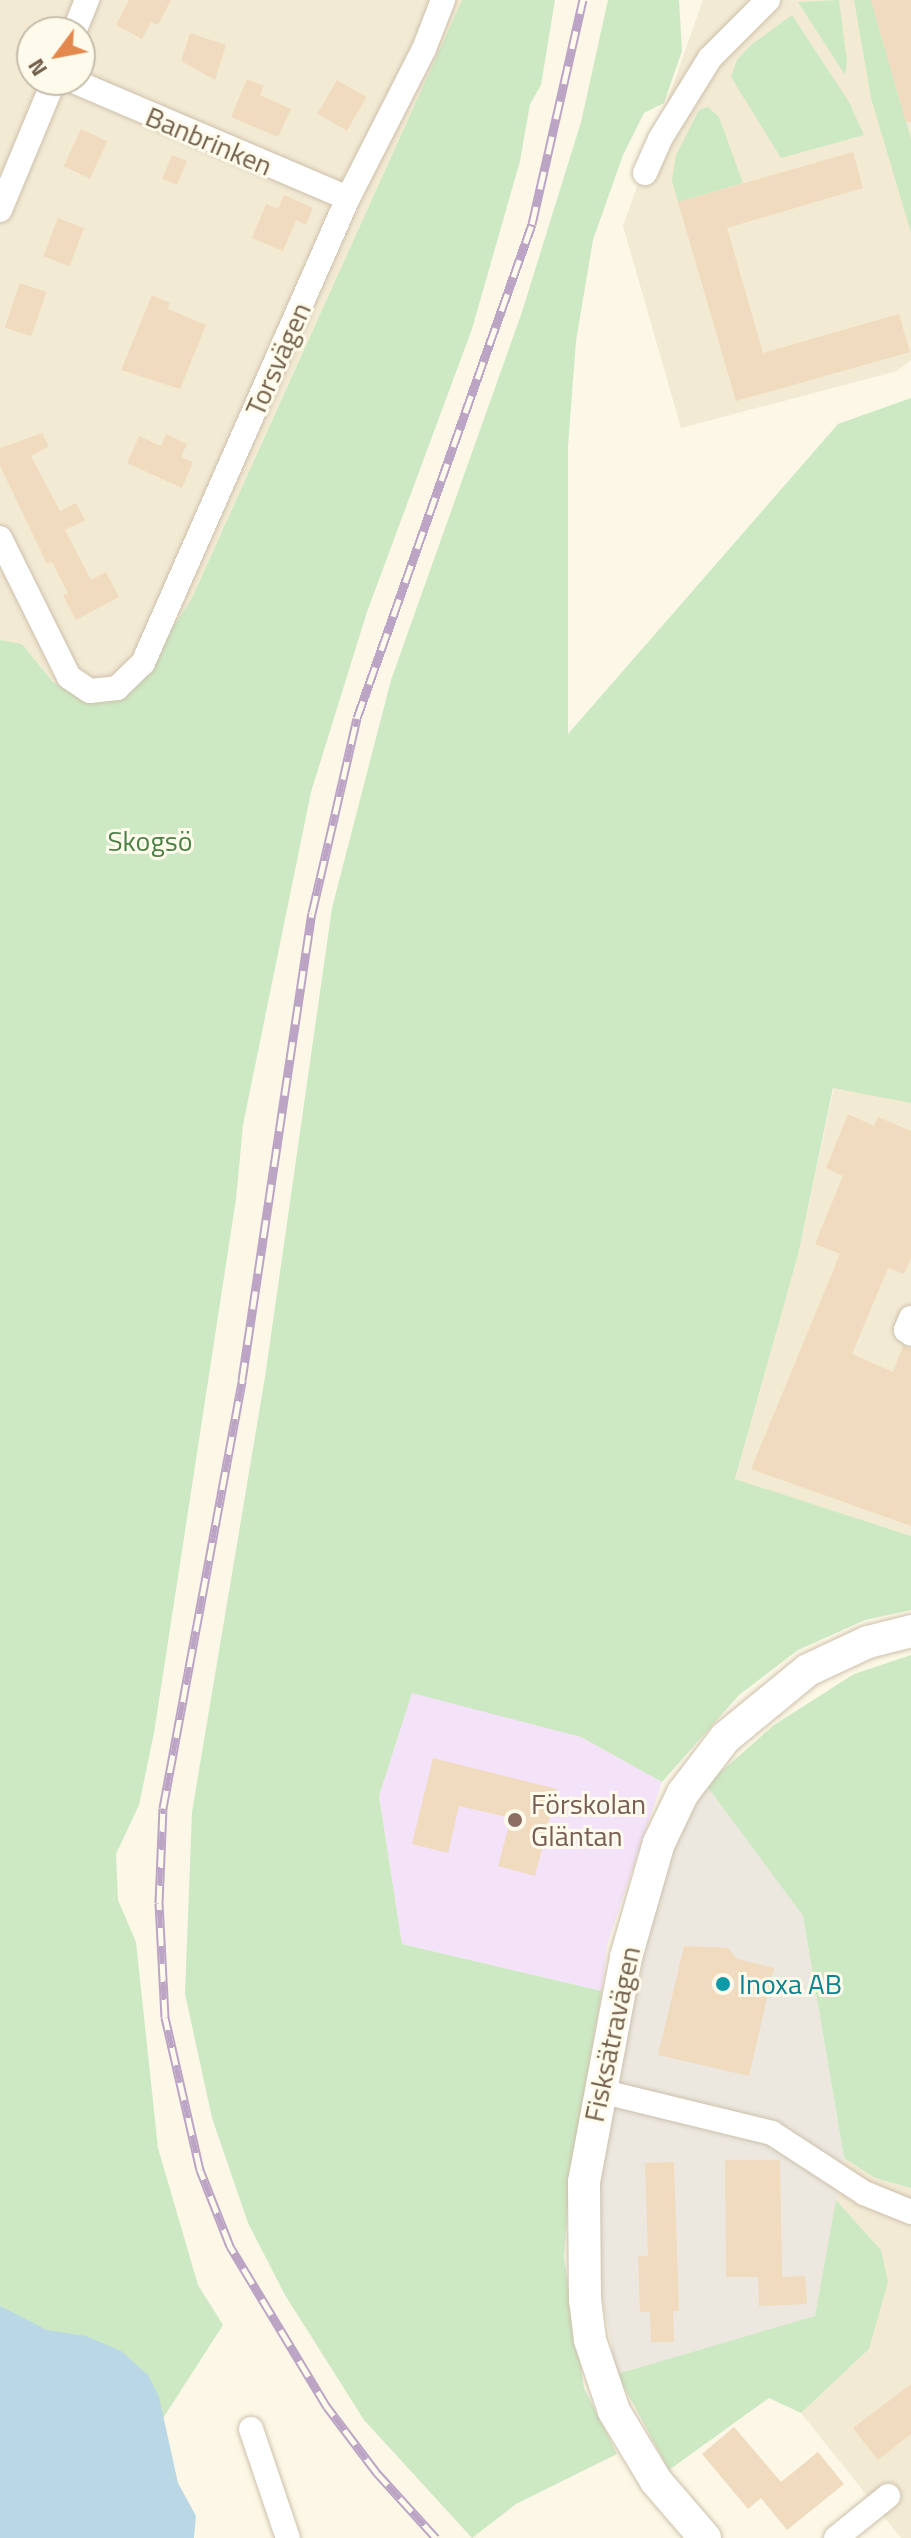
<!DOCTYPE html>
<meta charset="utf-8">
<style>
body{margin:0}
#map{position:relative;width:911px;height:2538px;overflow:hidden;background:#fcf7e6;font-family:"Titillium Web",sans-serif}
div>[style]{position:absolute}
.residential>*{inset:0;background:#f3ead4}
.industrial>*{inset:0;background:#ece8e0}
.education>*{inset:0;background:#f4e2f8}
.green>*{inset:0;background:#cde9c4}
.water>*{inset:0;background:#bad7e5}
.building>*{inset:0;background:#f1dbbe;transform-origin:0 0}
.roads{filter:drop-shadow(0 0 2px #cdc0ac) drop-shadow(0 0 2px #cdc0ac)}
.street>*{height:24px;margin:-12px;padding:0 12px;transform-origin:12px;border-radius:12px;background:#fff}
.secondary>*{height:32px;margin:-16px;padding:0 16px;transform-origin:16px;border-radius:16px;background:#fff}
.rail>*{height:9px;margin-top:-4.5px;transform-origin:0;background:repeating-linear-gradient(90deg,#fffbec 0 18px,#bca4c5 0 36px);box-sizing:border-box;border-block:2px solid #bca4c5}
.dots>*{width:22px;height:22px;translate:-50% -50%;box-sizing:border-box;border:4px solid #fffbec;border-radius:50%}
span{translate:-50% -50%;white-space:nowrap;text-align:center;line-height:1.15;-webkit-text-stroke:6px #fffbec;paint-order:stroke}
.street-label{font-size:28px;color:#74614b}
.park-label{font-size:28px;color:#4d8046}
.education-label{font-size:28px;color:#785e54}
.left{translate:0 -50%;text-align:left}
.culture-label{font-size:28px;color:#0d838f}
.north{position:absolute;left:16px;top:16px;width:80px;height:80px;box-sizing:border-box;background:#fffbec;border:2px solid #c7bdac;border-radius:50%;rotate:238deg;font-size:22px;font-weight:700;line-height:32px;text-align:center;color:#74614b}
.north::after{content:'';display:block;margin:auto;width:28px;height:36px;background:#e3894e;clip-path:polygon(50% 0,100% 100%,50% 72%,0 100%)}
</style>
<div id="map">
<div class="residential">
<i style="clip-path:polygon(evenodd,0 0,462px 0,191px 600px,145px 669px,88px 701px,53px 682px,22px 644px,0 640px,0 0,32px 32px,80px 32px,80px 80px,32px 80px,32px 32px)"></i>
<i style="clip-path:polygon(703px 0,911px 0,911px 360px,897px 371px,681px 428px,623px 226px)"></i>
<i style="clip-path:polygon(834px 1087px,911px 1103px,911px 1536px,735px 1480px,798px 1255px)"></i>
<i style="clip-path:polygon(844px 2158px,875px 2178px,911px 2188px,911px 2538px,901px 2538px,801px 2413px,869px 2349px,881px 2250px,836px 2200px)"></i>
</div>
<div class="industrial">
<i style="clip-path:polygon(706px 1785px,803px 1916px,844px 2158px,815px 2317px,617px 2374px,602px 2297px,597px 2183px,663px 1866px)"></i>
</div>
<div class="education">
<i style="clip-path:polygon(412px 1692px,581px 1737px,662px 1782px,607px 1945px,602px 1991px,402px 1944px,379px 1796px)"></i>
</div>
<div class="green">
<i style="clip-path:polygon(462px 0,555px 0,541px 85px,530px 104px,520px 161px,472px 329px,367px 612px,311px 792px,243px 1125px,236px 1199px,154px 1733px,139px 1805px,116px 1854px,118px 1900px,136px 1942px,158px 2148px,198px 2285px,223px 2325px,86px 2538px,0 2538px,0 640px,22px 644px,53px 682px,88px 701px,145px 669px,191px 600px)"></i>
<i style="clip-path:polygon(608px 0,679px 0,682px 51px,664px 103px,644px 113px,623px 155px,593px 240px,576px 341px,568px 446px,568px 734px,838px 424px,911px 398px,911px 1103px,833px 1088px,798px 1255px,735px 1479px,911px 1536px,911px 1610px,865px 1620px,798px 1650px,739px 1695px,662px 1782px,581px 1737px,412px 1693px,379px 1796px,402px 1944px,602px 1991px,570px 2175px,564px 2258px,584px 2388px,617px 2454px,516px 2504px,472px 2538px,364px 2420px,285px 2295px,248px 2223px,212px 2118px,185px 1994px,192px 1812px,265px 1377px,332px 908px,391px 680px,522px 312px,581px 122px)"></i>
<i style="clip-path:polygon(839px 0,847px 62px,845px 75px,798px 2px)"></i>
<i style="clip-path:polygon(854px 0,871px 0,911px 139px,911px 233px,871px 98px)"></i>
<i style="clip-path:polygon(792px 15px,849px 102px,864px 135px,781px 158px,731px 77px,737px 60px,751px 45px)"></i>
<i style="clip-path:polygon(708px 107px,719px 117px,743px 183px,678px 202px,672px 180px,676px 155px,699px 110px)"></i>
<i style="clip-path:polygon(911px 1655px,911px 2188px,875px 2178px,844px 2158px,803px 1916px,706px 1785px,774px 1725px,854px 1674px)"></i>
<i style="clip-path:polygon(836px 2200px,881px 2250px,888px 2282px,869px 2349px,801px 2413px,769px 2398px,669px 2470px,617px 2374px,815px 2316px)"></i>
</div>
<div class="water">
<i style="clip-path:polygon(0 2306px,47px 2330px,86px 2336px,121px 2351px,148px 2375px,159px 2397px,178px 2483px,196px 2516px,194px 2538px,0 2538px)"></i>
</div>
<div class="building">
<i style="clip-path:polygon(129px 0,171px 0,158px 25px,151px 22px,142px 39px,116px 25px)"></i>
<i style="clip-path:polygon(871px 0,911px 0,911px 122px,906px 122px)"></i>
<i style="clip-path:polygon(190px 33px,226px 45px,215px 80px,181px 61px)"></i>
<i style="clip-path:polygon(247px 79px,264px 86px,260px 95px,291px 109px,278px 137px,231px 117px)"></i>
<i style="left:337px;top:80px;width:34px;height:39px;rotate:30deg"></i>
<i style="left:81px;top:129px;width:29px;height:41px;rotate:25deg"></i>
<i style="clip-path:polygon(853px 152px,863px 188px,727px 228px,763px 353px,899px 314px,910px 352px,736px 401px,678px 202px)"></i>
<i style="left:172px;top:155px;width:16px;height:26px;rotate:22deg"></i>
<i style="clip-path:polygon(284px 195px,313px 208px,306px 225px,296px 220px,283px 251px,252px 238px,266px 204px,278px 209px)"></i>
<i style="left:58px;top:218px;width:28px;height:41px;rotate:21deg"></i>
<i style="left:20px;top:283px;width:28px;height:47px;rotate:19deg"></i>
<i style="clip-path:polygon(152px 295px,170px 303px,168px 309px,206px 325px,180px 389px,121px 370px)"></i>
<i style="clip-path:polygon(42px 433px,49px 446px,31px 456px,60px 511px,76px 503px,85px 520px,65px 530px,91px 580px,106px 572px,119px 597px,76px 620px,63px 595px,68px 593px,52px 562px,47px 564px,0 466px,0 448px)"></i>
<i style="clip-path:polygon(166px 434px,187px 444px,181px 457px,193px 462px,182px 488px,127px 463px,139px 436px,161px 446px)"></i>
<i style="clip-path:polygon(848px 1114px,874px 1126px,878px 1117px,911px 1131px,911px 1258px,904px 1274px,888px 1268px,852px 1354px,893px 1372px,903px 1346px,911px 1349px,911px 1526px,751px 1469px,840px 1254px,815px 1244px,843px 1176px,826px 1168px)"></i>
<i style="clip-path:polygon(433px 1758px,557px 1789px,535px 1876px,498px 1866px,511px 1818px,459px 1806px,448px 1853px,412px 1844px)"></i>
<i style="clip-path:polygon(684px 1946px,728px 1948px,737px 1959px,774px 1968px,749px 2076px,658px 2055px)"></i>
<i style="clip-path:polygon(725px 2160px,780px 2160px,782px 2277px,805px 2276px,807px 2304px,759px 2306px,758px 2277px,726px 2277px)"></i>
<i style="clip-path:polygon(674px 2162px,679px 2311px,673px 2311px,674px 2342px,651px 2342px,650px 2312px,640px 2312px,638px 2256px,648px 2256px,645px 2163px)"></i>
<i style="clip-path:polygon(911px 2384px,911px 2434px,878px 2460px,853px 2428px)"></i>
<i style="clip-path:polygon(734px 2427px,781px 2482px,818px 2452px,844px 2484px,787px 2530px,761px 2498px,748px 2509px,702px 2454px)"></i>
</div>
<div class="roads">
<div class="street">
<i style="left:74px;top:32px;width:35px;rotate:-68deg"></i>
<i style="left:71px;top:80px;width:301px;rotate:23.1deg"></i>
<i style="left:645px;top:173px;width:37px;rotate:-66deg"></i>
<i style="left:660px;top:139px;width:95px;rotate:-58.3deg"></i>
<i style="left:710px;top:58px;width:82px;rotate:-45deg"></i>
<i style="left:0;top:210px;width:141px;rotate:-67.4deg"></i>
<i style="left:0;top:538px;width:155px;rotate:63.6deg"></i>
<i style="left:69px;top:677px;width:25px;rotate:34deg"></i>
<i style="left:90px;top:691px;width:27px;rotate:-6deg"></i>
<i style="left:117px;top:688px;width:36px;rotate:-44deg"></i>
<i style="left:143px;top:663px;width:508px;rotate:-66.21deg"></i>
<i style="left:348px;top:198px;width:167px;rotate:-63deg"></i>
<i style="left:424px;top:49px;width:53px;rotate:-68.8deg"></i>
<i style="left:911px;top:1318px;width:13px;rotate:113deg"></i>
<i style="left:906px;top:1330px;width:6px;rotate:39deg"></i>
<i style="left:600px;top:2091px;width:177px;rotate:13.7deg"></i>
<i style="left:772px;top:2133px;width:110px;rotate:33.1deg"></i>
<i style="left:864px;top:2193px;width:51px;rotate:22deg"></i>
<i style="left:251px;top:2429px;width:115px;rotate:71.3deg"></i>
<i style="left:836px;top:2538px;width:67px;rotate:-38.9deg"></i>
</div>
<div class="secondary">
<i style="left:705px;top:2538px;width:75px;rotate:-130.7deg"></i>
<i style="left:656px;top:2481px;width:82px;rotate:-121deg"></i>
<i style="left:614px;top:2411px;width:75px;rotate:-108.7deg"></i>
<i style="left:590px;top:2340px;width:39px;rotate:-97deg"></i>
<i style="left:585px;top:2301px;width:119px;rotate:-90.5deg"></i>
<i style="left:584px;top:2182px;width:229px;rotate:-79.4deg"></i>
<i style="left:626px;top:1957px;width:119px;rotate:-73.9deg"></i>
<i style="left:659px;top:1843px;width:55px;rotate:-64.4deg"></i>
<i style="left:683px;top:1793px;width:69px;rotate:-52.6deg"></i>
<i style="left:725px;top:1738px;width:107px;rotate:-39.3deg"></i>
<i style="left:808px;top:1670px;width:66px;rotate:-25deg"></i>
<i style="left:868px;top:1642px;width:44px;rotate:-14.3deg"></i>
</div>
</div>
<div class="rail">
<i style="left:436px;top:2538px;width:88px;rotate:-132.2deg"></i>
<i style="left:377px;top:2473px;width:83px;rotate:-127.1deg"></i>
<i style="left:327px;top:2407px;width:188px;rotate:-121.1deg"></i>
<i style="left:230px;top:2246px;width:82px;rotate:-111.5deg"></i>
<i style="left:200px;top:2170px;width:157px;rotate:-102.9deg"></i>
<i style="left:165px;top:2017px;width:114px;rotate:-93deg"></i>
<i style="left:159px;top:1903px;width:95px;rotate:-87.6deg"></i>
<i style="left:163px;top:1808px;width:435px;rotate:-79.5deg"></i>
<i style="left:242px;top:1380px;width:472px;rotate:-81.5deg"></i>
<i style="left:312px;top:913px;width:102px;rotate:-76.9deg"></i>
<i style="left:335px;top:814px;width:98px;rotate:-77.1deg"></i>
<i style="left:357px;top:718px;width:524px;rotate:-70.49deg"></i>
<i style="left:532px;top:224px;width:230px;rotate:-77.2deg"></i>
</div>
<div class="dots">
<i style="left:515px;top:1820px;background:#8d6e63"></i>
<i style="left:723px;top:1984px;background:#0f9aa8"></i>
</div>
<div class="street-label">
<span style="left:209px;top:141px;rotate:23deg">Banbrinken</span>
<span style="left:278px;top:359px;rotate:-66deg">Torsvägen</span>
<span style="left:612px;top:2034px;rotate:-78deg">Fisksätravägen</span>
</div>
<div class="park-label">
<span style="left:150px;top:841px">Skogsö</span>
</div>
<div class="education-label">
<span class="left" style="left:531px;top:1820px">Förskolan<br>Gläntan</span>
</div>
<div class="culture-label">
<span class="left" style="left:739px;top:1984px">Inoxa AB</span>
</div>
<div class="north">N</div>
</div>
